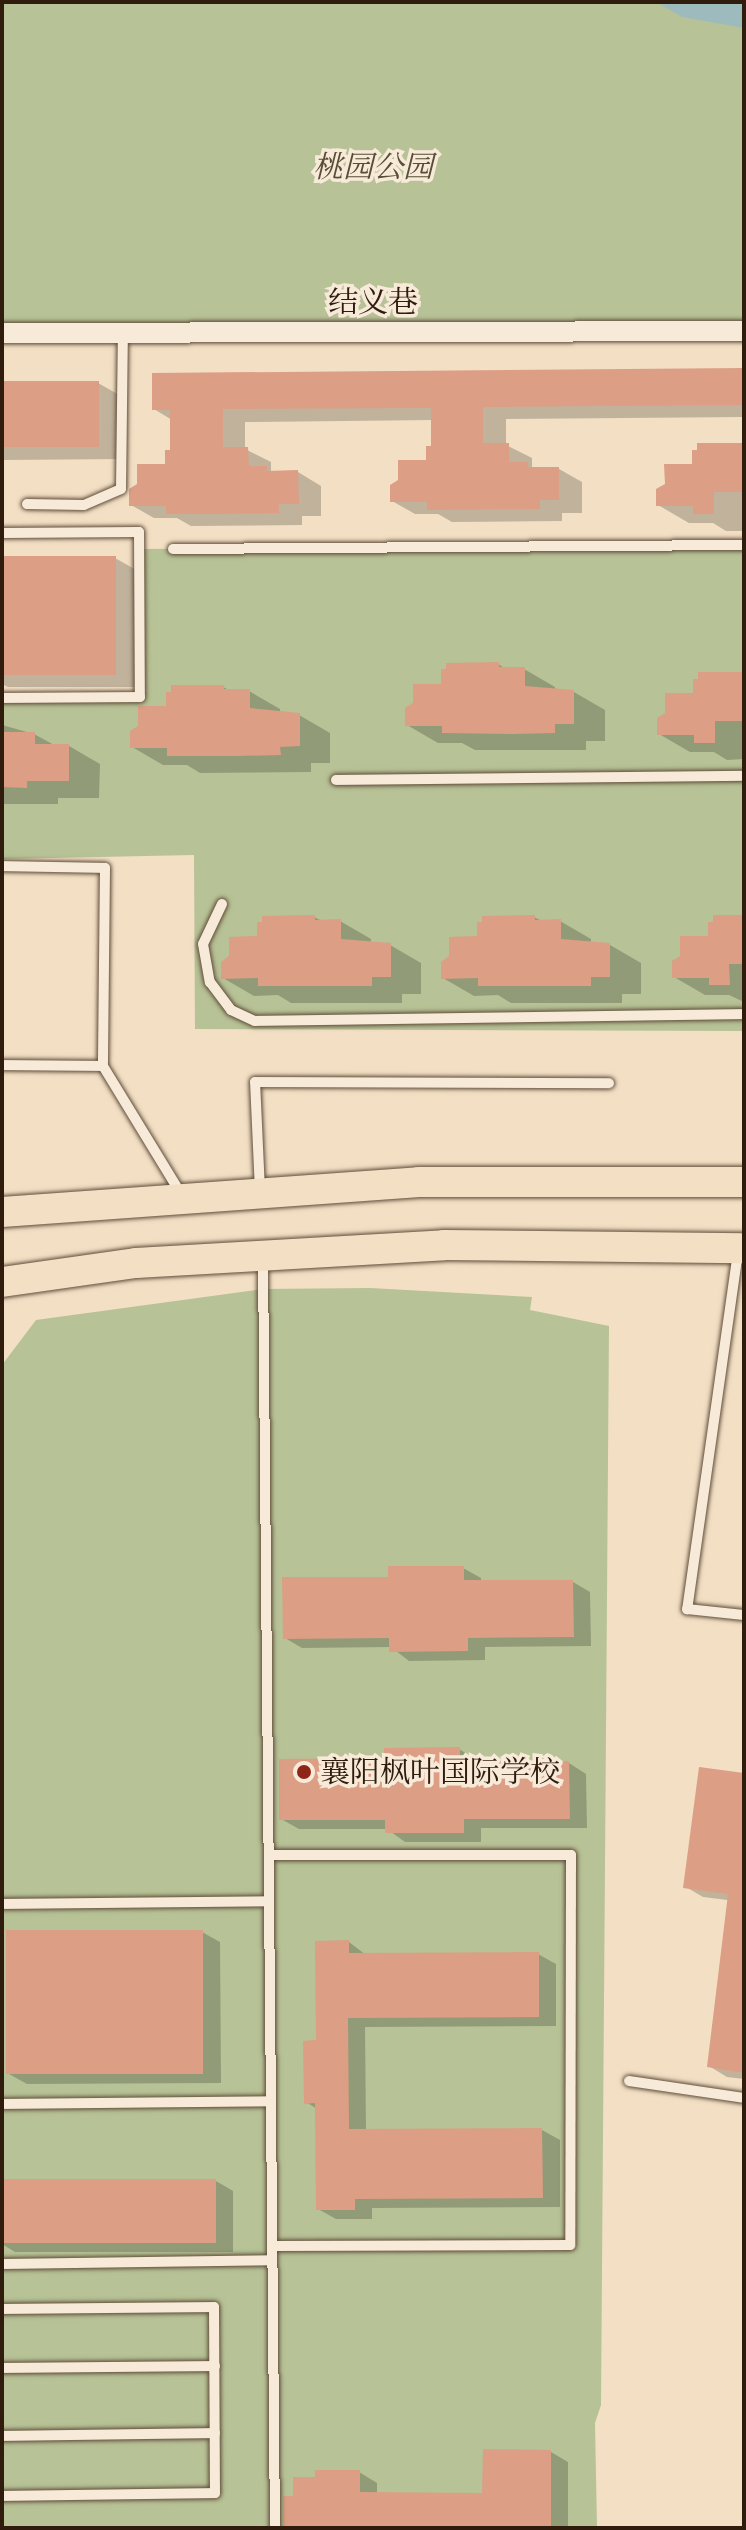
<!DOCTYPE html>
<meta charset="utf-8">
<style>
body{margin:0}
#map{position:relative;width:746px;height:2530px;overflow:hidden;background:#f2dfc4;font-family:"IM FELL Great Primer","Noto Serif SC",serif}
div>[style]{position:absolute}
.green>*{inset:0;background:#b7c296;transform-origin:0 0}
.water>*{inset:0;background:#9dbbbc}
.shadow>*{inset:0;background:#0003}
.building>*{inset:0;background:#dc9e84;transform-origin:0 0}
.roads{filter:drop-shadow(0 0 2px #604d3a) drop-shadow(0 0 2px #604d3a)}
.lane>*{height:10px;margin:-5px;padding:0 5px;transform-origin:5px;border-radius:5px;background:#f7ead9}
.street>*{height:20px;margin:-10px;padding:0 10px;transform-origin:10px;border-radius:10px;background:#f7ead9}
.primary>*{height:30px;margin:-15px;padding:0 15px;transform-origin:15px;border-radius:15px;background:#f2dfc4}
.dots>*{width:22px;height:22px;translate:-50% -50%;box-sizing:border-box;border:4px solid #f7ead9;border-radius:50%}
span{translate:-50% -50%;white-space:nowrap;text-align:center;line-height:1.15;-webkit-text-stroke:7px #f7ead9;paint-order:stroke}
.park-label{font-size:30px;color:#584e35;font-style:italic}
.street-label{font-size:30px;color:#301c0c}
.poi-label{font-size:30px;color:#301c0c}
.left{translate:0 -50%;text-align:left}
.frame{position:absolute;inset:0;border:4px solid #301c0c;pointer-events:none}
</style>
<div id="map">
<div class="green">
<i style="left:2px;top:2px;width:742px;height:331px"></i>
<i style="clip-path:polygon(744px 545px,744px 1031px,195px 1029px,194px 855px,2px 859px,2px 698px,140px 697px,139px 549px)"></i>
<i style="clip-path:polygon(370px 1288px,532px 1297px,530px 1310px,609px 1326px,601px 2405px,595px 2423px,597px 2528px,2px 2528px,2px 1365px,36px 1320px,263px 1289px)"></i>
</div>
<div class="water">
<i style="clip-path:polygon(656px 2px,744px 2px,744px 28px,682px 17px)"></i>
</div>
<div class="shadow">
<i style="clip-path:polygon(744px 370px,744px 417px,506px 419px,506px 445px,532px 458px,532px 467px,559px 469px,582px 482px,582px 513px,562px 513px,562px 521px,452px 522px,438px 514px,415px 514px,392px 501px,428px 462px,433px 448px,433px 420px,245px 422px,245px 449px,271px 462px,271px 471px,298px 472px,321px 486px,321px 516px,302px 516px,302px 525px,191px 526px,177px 518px,154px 518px,131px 505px,167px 466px,172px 452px,172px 420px,154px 409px)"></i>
<i style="clip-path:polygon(98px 383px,121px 396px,122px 459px,3px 460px,2px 479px,2px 384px)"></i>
<i style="clip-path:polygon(744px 445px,744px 531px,726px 531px,713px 523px,689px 523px,658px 505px,694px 466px)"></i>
<i style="clip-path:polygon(115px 558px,138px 571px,138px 687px,8px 687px,2px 684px,2px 559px)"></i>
<i style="clip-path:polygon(498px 664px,506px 669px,524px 669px,555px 687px,555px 691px,574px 692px,605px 710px,605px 741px,586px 741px,586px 750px,475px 750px,462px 743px,438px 743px,407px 725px,443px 686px)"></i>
<i style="clip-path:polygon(744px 674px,744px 759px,727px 760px,714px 752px,690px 752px,659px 734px,695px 695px)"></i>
<i style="clip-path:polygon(223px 687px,231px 691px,249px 691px,280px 709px,280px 713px,299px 715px,330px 733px,330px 763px,311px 763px,311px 772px,200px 773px,187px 765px,163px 765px,132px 747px,168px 708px)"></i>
<i style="clip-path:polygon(2px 725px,34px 734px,56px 746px,69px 746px,100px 764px,99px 798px,58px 798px,58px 804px,2px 804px)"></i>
<i style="clip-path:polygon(314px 917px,322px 921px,340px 921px,371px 939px,371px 943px,390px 945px,421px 963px,421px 994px,402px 994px,402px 1003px,291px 1003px,278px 995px,254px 996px,223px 978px,259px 938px)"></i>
<i style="clip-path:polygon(534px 917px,542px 921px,560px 921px,591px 939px,591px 943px,610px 945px,641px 963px,641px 994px,622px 994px,622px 1003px,511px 1003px,498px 995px,474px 996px,443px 978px,479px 938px)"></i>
<i style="clip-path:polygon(744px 917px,744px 1002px,729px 995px,705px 995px,674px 977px,710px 938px)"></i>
<i style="clip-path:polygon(463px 1568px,481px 1578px,481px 1582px,573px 1582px,590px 1592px,591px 1646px,485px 1647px,485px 1660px,409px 1661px,391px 1647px,302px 1648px,285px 1638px,390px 1579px)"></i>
<i style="clip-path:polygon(459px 1749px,477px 1760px,477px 1764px,569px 1763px,586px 1774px,587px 1828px,481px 1828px,481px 1842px,405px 1842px,387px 1829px,299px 1829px,281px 1819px,386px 1760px)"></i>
<i style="clip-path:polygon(744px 1775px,744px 1902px,703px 1897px,686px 1887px)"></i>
<i style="clip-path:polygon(744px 1915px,744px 2079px,727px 2077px,709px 2066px)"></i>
<i style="clip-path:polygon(202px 1932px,220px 1942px,221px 2083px,27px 2084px,9px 2074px)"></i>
<i style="clip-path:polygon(349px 1942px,366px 1955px,538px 1954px,556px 1964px,556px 2026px,365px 2027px,366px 2131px,542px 2130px,560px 2140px,560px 2207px,372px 2208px,372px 2219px,336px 2219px,318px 2209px,317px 2109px,306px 2102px,318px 2042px)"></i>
<i style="clip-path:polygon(2px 2181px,216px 2181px,233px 2191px,233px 2252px,15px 2252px,2px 2244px)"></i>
<i style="clip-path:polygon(551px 2452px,568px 2462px,568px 2528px,283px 2528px,295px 2498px,317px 2479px,359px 2472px,377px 2483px,377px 2494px,484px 2495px)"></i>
</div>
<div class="building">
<i style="clip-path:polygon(744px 368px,744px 405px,483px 407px,483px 443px,509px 443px,509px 462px,528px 462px,528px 467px,559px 467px,559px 500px,540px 500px,540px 509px,427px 510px,427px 502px,390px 502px,390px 485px,398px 480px,398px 460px,426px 460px,426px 446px,431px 446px,431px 408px,223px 409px,223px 447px,248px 447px,249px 466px,267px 466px,267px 471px,298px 470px,299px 504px,279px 504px,279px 513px,217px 514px,166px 514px,166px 506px,129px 506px,129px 489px,137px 484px,137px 464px,165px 464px,165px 450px,170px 450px,170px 410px,152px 410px,152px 373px)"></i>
<i style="left:99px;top:381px;width:66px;height:97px;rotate:90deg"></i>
<i style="clip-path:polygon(697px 443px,744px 443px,744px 492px,714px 492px,714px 514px,693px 514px,693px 506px,656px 506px,656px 489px,665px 484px,664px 464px,692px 464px,692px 450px,697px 450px)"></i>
<i style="left:116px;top:556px;width:119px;height:114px;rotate:90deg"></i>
<i style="clip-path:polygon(499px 662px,499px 667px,525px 667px,525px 686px,574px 690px,574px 724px,555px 724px,555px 733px,513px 734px,442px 733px,442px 726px,405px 726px,405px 708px,413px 703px,413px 684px,441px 684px,441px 669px,446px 669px,446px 663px)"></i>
<i style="clip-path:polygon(698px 672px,744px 672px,744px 721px,715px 721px,715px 743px,694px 743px,694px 735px,657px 735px,657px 718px,665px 713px,665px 693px,693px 693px,693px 679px,698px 679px)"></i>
<i style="clip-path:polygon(171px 685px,224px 685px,224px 689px,250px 689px,250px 708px,300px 713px,300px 746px,280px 747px,281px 755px,239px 756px,167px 756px,167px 748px,130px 748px,130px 731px,138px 726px,138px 706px,166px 706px,166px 692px,171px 692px)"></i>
<i style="clip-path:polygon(2px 732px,35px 732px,35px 744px,69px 744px,69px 781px,27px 781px,27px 788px,2px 787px)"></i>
<i style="clip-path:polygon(315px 915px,315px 920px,341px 919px,341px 939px,391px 943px,391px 977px,372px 977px,372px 986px,258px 986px,258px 978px,221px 979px,221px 962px,229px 956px,229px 937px,257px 936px,257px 922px,262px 922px,262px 916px)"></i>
<i style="clip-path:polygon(535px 915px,535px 920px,561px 919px,561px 939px,610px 943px,610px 977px,591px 977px,591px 986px,478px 986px,478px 978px,441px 979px,441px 962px,449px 956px,449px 937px,477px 936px,477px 922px,482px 922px,482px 916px)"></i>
<i style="clip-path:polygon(713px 915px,744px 915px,744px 964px,729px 964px,730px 985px,709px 985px,709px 978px,672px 978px,672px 961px,680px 956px,680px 936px,708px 936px,708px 922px,713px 922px)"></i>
<i style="clip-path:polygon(388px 1566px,464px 1566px,464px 1580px,573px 1580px,574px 1637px,468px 1638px,468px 1651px,389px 1652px,389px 1638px,283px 1639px,282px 1577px,388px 1577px)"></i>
<i style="clip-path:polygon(460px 1747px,460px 1762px,569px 1761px,570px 1819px,464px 1819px,464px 1833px,385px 1833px,385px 1820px,279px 1820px,279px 1759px,384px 1758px,384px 1748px)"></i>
<i style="clip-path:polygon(699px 1767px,744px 1773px,744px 2073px,707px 2067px,728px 1894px,683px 1888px)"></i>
<i style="left:203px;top:1930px;width:144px;height:197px;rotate:90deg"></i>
<i style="clip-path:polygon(349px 1940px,349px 1953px,539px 1952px,539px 2017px,348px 2018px,349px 2129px,542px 2128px,543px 2198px,355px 2199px,355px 2210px,316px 2210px,315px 2103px,304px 2104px,303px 2041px,316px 2040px,315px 1941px)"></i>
<i style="left:2px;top:2179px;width:214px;height:64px"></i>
<i style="clip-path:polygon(483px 2449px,551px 2450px,551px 2528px,283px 2528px,283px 2496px,293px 2496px,293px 2477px,315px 2477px,315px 2470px,360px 2470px,360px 2492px,482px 2493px)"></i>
</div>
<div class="roads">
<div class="lane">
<i style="left:27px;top:504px;width:57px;rotate:1deg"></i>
<i style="left:84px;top:505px;width:40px;rotate:-23.4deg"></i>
<i style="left:121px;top:489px;width:157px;rotate:-89.3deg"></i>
<i style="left:2px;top:533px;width:137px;rotate:-0.4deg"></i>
<i style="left:139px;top:532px;width:165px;rotate:89.7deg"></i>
<i style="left:140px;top:697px;width:138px;rotate:179.6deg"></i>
<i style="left:173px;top:549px;width:571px;rotate:-0.4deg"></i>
<i style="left:336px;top:780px;width:408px;rotate:-0.6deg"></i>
<i style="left:2px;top:866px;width:103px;rotate:1.1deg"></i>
<i style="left:105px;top:868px;width:198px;rotate:90.6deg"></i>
<i style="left:103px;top:1066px;width:150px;rotate:58.6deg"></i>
<i style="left:222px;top:904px;width:44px;rotate:115.4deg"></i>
<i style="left:203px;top:944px;width:39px;rotate:80deg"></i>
<i style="left:210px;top:982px;width:35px;rotate:53deg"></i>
<i style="left:231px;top:1010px;width:26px;rotate:25deg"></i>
<i style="left:255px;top:1021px;width:489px;rotate:-0.8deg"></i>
<i style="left:2px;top:1065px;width:101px;rotate:0.6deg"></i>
<i style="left:260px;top:1191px;width:109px;rotate:-92.6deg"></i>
<i style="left:255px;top:1082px;width:354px;rotate:0.2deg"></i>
<i style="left:738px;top:1252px;width:361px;rotate:98.1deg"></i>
<i style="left:687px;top:1609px;width:57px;rotate:6deg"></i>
<i style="left:263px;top:1258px;width:1270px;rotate:89.46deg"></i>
<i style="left:269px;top:1855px;width:302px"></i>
<i style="left:571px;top:1855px;width:390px;rotate:90.1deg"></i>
<i style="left:570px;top:2245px;width:298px;rotate:179.8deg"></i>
<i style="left:2px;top:1904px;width:267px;rotate:-0.6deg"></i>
<i style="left:629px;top:2081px;width:116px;rotate:8.4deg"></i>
<i style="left:2px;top:2104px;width:269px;rotate:-0.6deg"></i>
<i style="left:2px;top:2264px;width:270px;rotate:-0.8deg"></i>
<i style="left:2px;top:2309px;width:212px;rotate:-0.5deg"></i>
<i style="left:214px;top:2307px;width:186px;rotate:89.7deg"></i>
<i style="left:215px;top:2493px;width:213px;rotate:179.2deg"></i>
<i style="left:2px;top:2368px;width:213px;rotate:-0.5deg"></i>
<i style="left:2px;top:2436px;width:213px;rotate:-0.8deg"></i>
</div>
<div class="street">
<i style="left:2px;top:333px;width:742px;rotate:-0.15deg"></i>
</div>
<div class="primary">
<i style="left:2px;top:1212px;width:418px;rotate:-4.1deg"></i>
<i style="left:419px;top:1182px;width:325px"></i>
<i style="left:2px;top:1282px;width:135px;rotate:-8.1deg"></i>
<i style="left:136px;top:1263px;width:309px;rotate:-3.3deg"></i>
<i style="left:444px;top:1245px;width:300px;rotate:0.6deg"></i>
</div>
</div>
<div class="dots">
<i style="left:304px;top:1772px;background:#8f2418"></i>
</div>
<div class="park-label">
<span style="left:373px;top:167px">桃园公园</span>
</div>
<div class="street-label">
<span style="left:373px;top:302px">结义巷</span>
</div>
<div class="poi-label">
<span class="left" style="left:320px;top:1772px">襄阳枫叶国际学校</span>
</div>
<div class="frame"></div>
</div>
